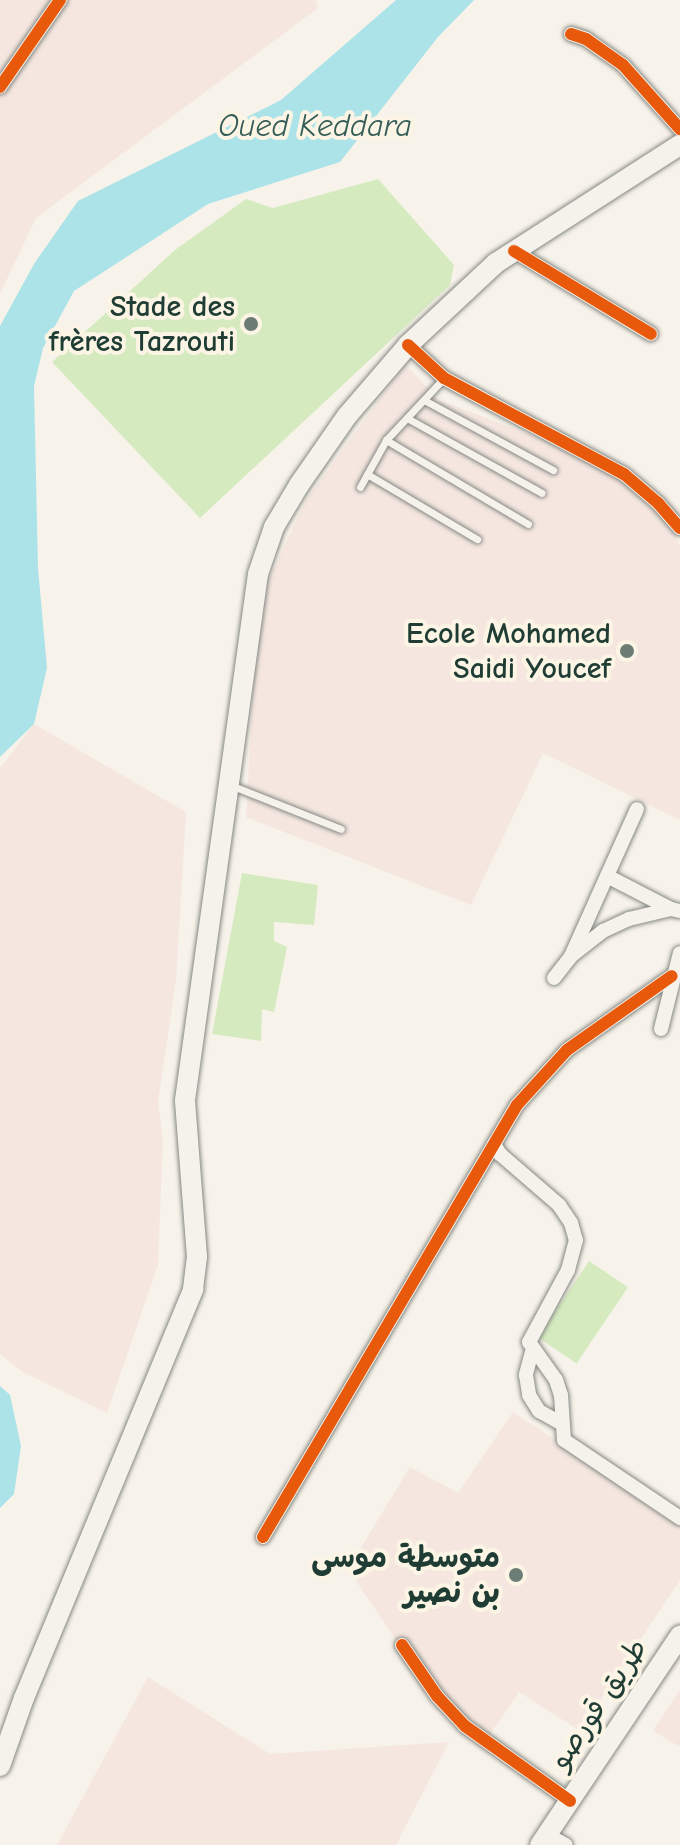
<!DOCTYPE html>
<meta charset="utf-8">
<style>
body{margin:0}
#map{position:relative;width:680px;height:1845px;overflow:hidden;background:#f7f3ea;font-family:"Comic Neue","Playpen Sans Arabic",sans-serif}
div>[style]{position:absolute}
.built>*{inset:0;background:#f5e7e0}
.green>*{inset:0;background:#d6eac0;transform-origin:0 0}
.water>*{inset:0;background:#ace3e9}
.roads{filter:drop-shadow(0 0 2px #868984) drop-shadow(0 0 2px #868984)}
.service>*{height:7px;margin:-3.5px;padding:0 3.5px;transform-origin:3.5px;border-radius:3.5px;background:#f5f2ec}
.minor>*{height:14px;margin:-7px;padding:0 7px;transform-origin:7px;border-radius:7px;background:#f5f2ec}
.secondary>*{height:20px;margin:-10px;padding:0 10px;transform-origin:10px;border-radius:10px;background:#f5f2ec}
.cycleway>*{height:12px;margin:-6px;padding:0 6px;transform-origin:6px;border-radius:6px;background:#e8590c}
.dots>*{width:22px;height:22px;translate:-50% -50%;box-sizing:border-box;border:4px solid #fcf5e5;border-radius:50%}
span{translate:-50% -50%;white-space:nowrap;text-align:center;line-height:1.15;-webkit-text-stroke:8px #fcf5e5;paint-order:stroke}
.poi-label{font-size:30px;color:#1f3d34;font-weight:700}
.right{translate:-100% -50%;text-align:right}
.street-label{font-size:30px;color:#1f3d34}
.water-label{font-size:32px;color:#355d58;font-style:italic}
</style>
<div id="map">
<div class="built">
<i style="clip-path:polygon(0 0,316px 0,318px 8px,36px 218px,0 294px)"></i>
<i style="clip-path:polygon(405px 364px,439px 400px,578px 453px,617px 477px,669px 523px,680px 546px,680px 820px,543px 753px,471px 905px,246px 817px,257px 605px,306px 500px)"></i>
<i style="clip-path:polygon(34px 724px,186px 812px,176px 981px,158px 1102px,163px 1138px,158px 1265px,107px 1413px,21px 1371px,0 1354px,0 768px)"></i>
<i style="clip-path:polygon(513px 1412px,680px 1522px,680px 1580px,580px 1731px,519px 1692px,483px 1745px,417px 1671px,348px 1569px,410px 1467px,458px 1493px)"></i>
<i style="clip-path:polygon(148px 1677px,270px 1754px,449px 1742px,396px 1845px,57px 1845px)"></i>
<i style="clip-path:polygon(680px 1690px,680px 1747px,653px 1731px)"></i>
</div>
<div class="green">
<i style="clip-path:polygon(378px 179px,454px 265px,450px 285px,200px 518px,52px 362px,175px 250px,246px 199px,273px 208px)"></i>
<i style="clip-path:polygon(242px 873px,318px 885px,314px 925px,274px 922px,274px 941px,287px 947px,274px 1012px,262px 1009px,261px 1041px,212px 1034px)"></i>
<i style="left:589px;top:1261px;width:47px;height:92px;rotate:34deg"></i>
</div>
<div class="water">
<i style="clip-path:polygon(396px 0,474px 0,438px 37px,340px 162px,208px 204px,74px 291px,43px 348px,34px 386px,38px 568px,47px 668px,34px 724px,0 757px,0 326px,34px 264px,78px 201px,281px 100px)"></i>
<i style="clip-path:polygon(0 1386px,10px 1395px,21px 1446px,14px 1494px,0 1508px)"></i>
</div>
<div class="roads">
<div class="service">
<i style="left:424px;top:400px;width:147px;rotate:28.5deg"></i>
<i style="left:407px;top:418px;width:154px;rotate:29.1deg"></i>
<i style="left:386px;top:440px;width:165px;rotate:30.6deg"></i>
<i style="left:367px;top:474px;width:128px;rotate:30.6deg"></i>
<i style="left:360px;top:487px;width:54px;rotate:-61deg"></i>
<i style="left:386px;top:440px;width:85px;rotate:-46.9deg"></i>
<i style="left:233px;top:786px;width:116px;rotate:21.7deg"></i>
</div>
<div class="minor">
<i style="left:571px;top:34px;width:16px;rotate:18deg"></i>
<i style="left:586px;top:39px;width:45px;rotate:35.1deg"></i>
<i style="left:623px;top:65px;width:86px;rotate:48.3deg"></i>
<i style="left:0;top:87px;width:106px;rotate:-55.4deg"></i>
<i style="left:514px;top:251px;width:160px;rotate:31.2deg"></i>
<i style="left:408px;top:345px;width:49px;rotate:42.5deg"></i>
<i style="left:444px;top:378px;width:204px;rotate:28.1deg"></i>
<i style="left:624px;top:474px;width:45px;rotate:40.5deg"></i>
<i style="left:658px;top:503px;width:33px;rotate:49deg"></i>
<i style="left:607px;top:876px;width:72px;rotate:27.3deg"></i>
<i style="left:571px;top:956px;width:161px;rotate:-65.8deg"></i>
<i style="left:554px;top:978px;width:28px;rotate:-52deg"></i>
<i style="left:571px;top:956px;width:41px;rotate:-38deg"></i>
<i style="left:603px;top:931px;width:29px;rotate:-25deg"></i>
<i style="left:629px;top:919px;width:43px;rotate:-13.4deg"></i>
<i style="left:671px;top:909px;width:9px;rotate:13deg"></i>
<i style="left:661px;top:1029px;width:78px;rotate:-76deg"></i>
<i style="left:494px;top:1144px;width:12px;rotate:59deg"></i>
<i style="left:500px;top:1154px;width:78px;rotate:40.8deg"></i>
<i style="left:559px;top:1205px;width:22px;rotate:56deg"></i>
<i style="left:571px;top:1223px;width:18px;rotate:74deg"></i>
<i style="left:576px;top:1240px;width:31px;rotate:105deg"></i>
<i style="left:568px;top:1270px;width:82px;rotate:118.4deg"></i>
<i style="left:529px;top:1342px;width:47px;rotate:54.6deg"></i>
<i style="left:556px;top:1380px;width:16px;rotate:72deg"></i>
<i style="left:561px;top:1395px;width:45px;rotate:86.2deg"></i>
<i style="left:564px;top:1440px;width:140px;rotate:33.9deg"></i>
<i style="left:533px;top:1348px;width:28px;rotate:105deg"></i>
<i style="left:526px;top:1375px;width:20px;rotate:81deg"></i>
<i style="left:529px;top:1395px;width:19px;rotate:58deg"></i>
<i style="left:539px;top:1411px;width:25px;rotate:29deg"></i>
<i style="left:263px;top:1537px;width:501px;rotate:-59.55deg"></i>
<i style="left:517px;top:1105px;width:74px;rotate:-47.7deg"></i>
<i style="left:567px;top:1050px;width:128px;rotate:-35.2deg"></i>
<i style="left:402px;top:1645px;width:62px;rotate:55.5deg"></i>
<i style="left:437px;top:1696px;width:41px;rotate:47deg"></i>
<i style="left:465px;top:1726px;width:129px;rotate:35.5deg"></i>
<i style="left:547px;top:1835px;width:21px;rotate:28deg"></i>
</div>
<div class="secondary">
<i style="left:0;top:1766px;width:72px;rotate:-70.6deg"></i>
<i style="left:24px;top:1698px;width:443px;rotate:-67.5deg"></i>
<i style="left:193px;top:1289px;width:32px;rotate:-83deg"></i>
<i style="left:197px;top:1257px;width:157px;rotate:-94.4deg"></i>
<i style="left:185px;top:1100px;width:531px;rotate:-82.1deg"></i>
<i style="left:258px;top:574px;width:50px;rotate:-71.2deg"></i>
<i style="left:274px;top:527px;width:49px;rotate:-59.2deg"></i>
<i style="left:299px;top:485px;width:84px;rotate:-55.2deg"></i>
<i style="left:347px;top:416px;width:94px;rotate:-49.3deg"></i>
<i style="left:408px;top:345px;width:120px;rotate:-43deg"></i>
<i style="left:496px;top:263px;width:219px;rotate:-32.7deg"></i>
<i style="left:540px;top:1845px;width:252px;rotate:-56.2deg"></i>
</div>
</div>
<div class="cycleway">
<i style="left:571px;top:34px;width:16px;rotate:18deg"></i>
<i style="left:586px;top:39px;width:45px;rotate:35.1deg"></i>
<i style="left:623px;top:65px;width:86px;rotate:48.3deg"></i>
<i style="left:0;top:87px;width:106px;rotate:-55.4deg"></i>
<i style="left:514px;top:251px;width:160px;rotate:31.2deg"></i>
<i style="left:408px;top:345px;width:49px;rotate:42.5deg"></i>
<i style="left:444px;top:378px;width:204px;rotate:28.1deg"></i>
<i style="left:624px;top:474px;width:45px;rotate:40.5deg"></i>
<i style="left:658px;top:503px;width:33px;rotate:49deg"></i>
<i style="left:263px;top:1537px;width:501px;rotate:-59.55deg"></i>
<i style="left:517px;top:1105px;width:74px;rotate:-47.7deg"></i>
<i style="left:567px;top:1050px;width:128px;rotate:-35.2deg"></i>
<i style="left:402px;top:1645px;width:62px;rotate:55.5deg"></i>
<i style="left:437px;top:1696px;width:41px;rotate:47deg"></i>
<i style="left:465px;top:1726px;width:129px;rotate:35.5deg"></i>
</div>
<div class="dots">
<i style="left:251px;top:324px;background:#6b7d74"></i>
<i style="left:627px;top:651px;background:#6b7d74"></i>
<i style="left:516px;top:1575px;background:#6b7d74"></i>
</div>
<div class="poi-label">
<span class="right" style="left:235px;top:324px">Stade des<br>frères Tazrouti</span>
<span class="right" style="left:611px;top:651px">Ecole Mohamed<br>Saidi Youcef</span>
<span class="right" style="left:500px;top:1575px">متوسطة موسى<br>بن نصير</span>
</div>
<div class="street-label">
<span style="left:599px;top:1704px;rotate:-56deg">طريق قورصو</span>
</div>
<div class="water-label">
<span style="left:315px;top:126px">Oued Keddara</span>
</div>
</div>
